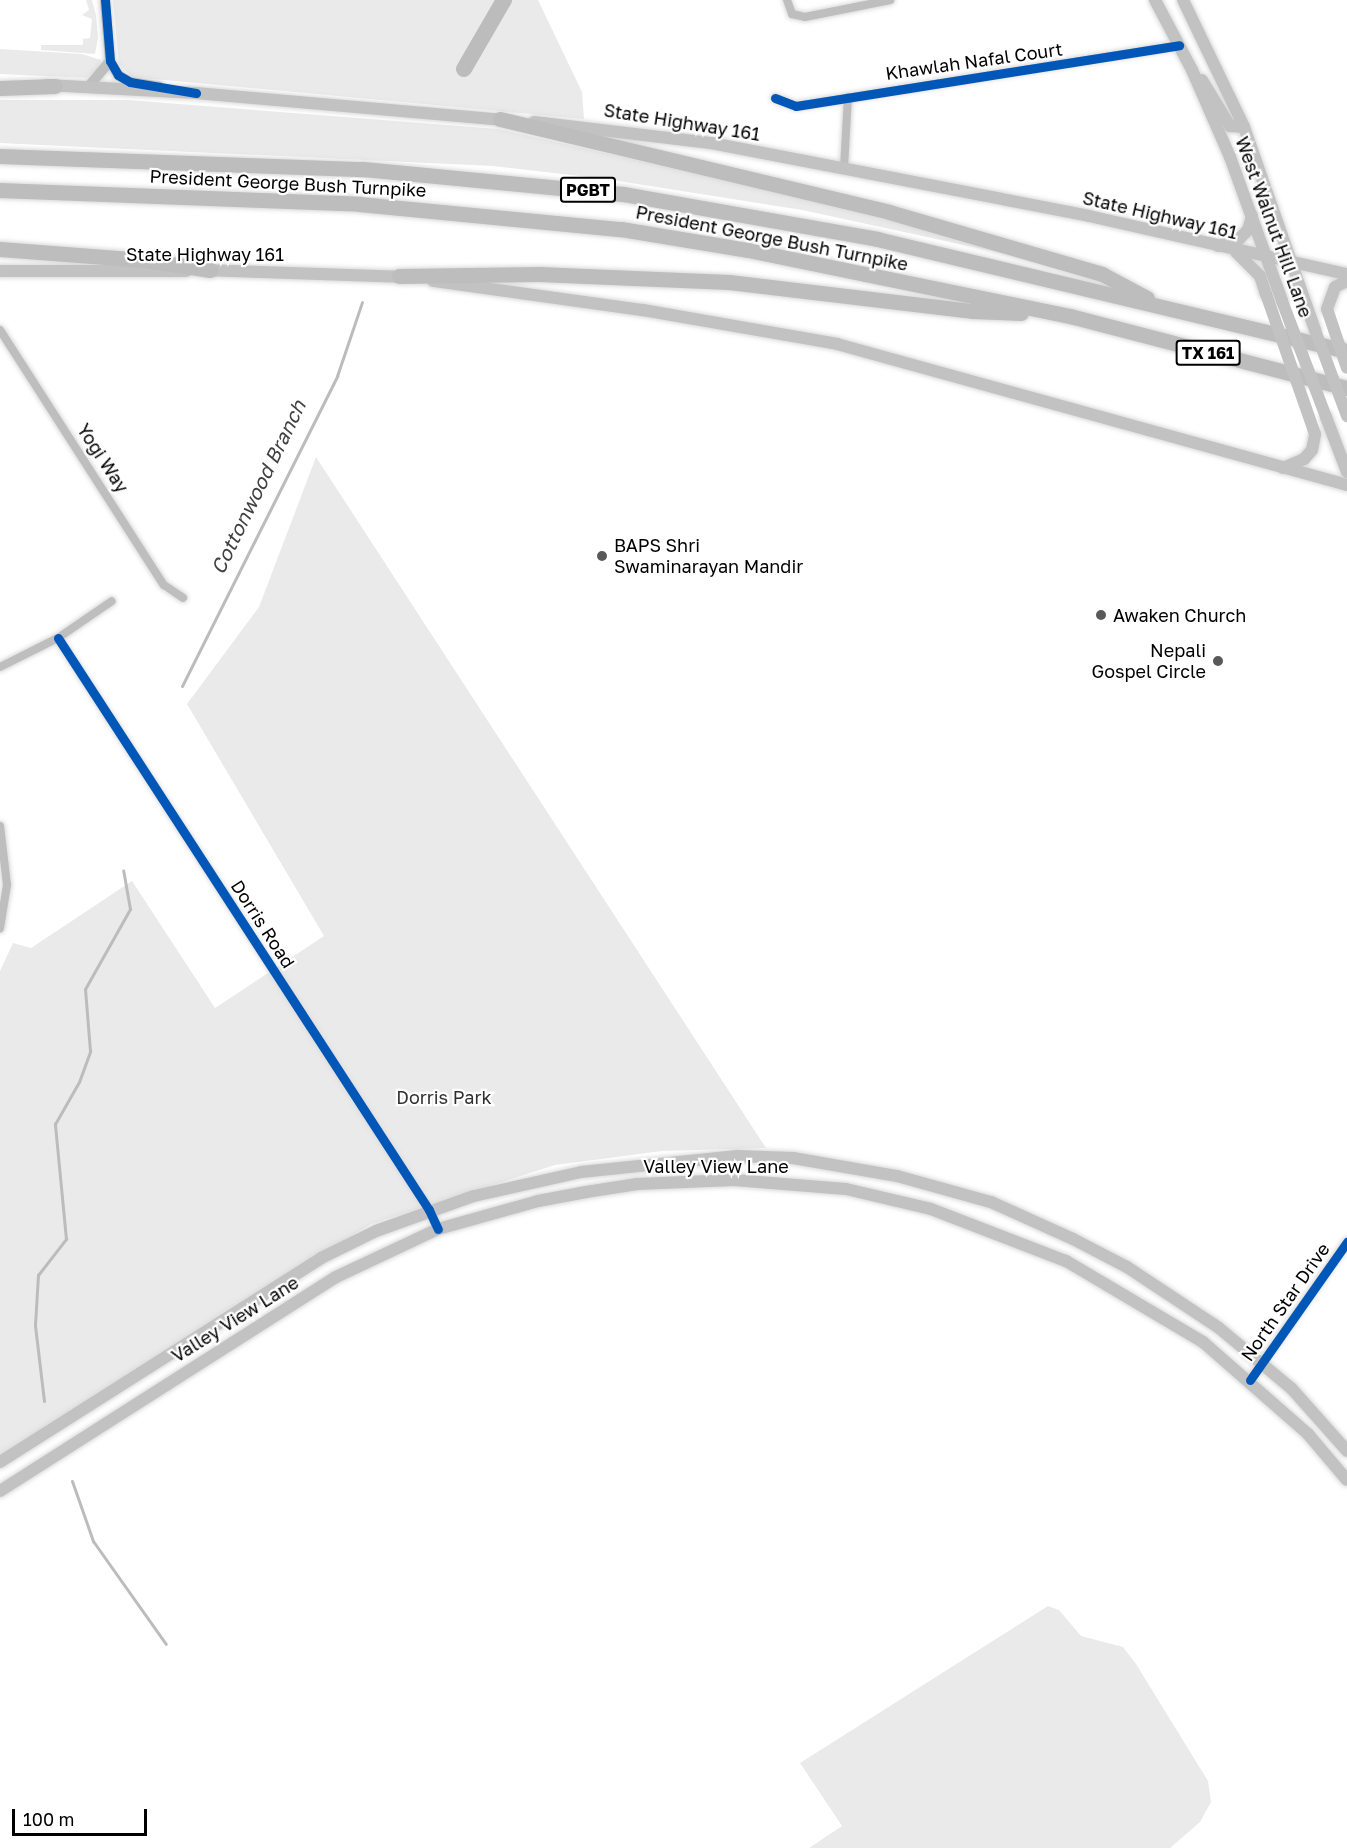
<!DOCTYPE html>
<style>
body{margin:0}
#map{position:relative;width:1347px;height:1848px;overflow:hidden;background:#fff;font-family:"Golos Text",sans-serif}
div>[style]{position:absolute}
.green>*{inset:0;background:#eaeaea}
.stream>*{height:3px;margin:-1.5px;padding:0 1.5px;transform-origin:1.5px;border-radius:1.5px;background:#bcbcbc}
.river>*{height:16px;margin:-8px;padding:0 8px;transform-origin:8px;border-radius:8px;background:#bcbcbc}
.roads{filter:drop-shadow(0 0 2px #dbdbdb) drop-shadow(0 0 2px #dbdbdb)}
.minor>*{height:8px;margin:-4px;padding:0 4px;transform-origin:4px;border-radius:4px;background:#bebebe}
.tertiary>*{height:10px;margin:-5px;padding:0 5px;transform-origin:5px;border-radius:5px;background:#bebebe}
.secondary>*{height:12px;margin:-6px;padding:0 6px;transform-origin:6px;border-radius:6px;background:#c2c2c2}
.motorway>*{height:15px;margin:-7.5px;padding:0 7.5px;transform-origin:7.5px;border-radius:7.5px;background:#bdbdbd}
.secondary-bridge>*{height:12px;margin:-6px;padding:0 6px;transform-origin:6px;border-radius:6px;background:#c2c2c2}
.cycleway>*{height:9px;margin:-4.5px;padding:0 4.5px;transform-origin:4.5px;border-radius:4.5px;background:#0057b8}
.dots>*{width:16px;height:16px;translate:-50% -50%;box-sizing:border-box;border:3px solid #fff;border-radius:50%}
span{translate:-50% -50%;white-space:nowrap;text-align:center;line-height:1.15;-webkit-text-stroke:4.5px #fff;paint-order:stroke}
.shield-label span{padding:2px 4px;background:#fff;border:2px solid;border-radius:4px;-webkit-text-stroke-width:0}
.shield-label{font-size:16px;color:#000;font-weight:700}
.street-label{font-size:18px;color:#000}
.poi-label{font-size:18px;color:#000}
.left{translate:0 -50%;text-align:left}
.right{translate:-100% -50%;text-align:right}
.park-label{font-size:18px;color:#303030}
.water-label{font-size:20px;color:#414141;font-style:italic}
.scale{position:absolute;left:12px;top:1809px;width:135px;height:27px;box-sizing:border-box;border:3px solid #000;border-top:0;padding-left:8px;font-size:18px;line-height:21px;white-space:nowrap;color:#000;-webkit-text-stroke:4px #fff;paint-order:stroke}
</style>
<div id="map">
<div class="green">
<i style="clip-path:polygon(86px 0,92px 0,96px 15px,98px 38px,95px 54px,41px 50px,41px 45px,83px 45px,83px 39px,90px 38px,92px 19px,82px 15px,89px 10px)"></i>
<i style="clip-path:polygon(113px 0,538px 0,582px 92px,584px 119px,132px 77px,119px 64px)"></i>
<i style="clip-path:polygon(0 49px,82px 54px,101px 60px,97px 70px,86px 78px,0 74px)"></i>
<i style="clip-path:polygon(0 100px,127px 100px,498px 129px,884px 216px,1024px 258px,802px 210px,606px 179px,493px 166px,0 143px)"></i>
<i style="clip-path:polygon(316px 457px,766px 1148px,662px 1151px,555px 1165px,371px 1224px,229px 1309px,0 1455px,0 971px,13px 943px,31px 948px,132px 881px,215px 1008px,324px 936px,187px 704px,259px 607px)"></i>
<i style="clip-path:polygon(1048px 1606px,1059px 1610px,1081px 1636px,1123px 1647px,1136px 1664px,1208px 1781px,1211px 1802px,1200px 1822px,1170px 1848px,809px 1848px,842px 1826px,800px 1763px)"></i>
</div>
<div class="stream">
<i style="left:182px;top:686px;width:347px;rotate:-63.4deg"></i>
<i style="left:337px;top:376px;width:78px;rotate:-71.3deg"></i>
<i style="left:44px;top:1401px;width:77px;rotate:-96.8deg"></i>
<i style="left:35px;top:1325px;width:50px;rotate:-86.6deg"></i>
<i style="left:38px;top:1275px;width:46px;rotate:-52.1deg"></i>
<i style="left:66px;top:1239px;width:116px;rotate:-95.5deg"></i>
<i style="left:55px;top:1124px;width:48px;rotate:-60.3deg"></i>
<i style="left:79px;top:1082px;width:33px;rotate:-70deg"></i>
<i style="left:90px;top:1051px;width:62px;rotate:-94.6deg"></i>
<i style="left:85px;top:989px;width:92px;rotate:-60.6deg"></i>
<i style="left:130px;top:909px;width:39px;rotate:-100deg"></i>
<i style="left:72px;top:1481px;width:64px;rotate:70.7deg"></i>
<i style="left:93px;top:1541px;width:126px;rotate:54.7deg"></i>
</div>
<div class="river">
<i style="left:464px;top:69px;width:80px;rotate:-59.9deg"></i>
</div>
<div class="roads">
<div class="minor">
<i style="left:787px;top:0;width:15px;rotate:70deg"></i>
<i style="left:792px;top:14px;width:13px;rotate:13deg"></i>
<i style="left:805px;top:17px;width:87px;rotate:-11.3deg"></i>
<i style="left:775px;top:98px;width:22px;rotate:21deg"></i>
<i style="left:796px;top:106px;width:388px;rotate:-9deg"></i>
<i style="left:844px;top:168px;width:71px;rotate:-86.8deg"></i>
<i style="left:0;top:330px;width:303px;rotate:57.3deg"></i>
<i style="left:164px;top:585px;width:23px;rotate:34deg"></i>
<i style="left:58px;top:638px;width:682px;rotate:57.03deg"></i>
<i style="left:429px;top:1210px;width:21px;rotate:65deg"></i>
<i style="left:0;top:667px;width:65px;rotate:-26.6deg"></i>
<i style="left:58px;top:638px;width:65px;rotate:-34.4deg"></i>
<i style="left:0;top:826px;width:59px;rotate:83.2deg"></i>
<i style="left:7px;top:885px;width:44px;rotate:99.2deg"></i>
<i style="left:1250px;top:1380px;width:169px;rotate:-54.9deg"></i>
</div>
<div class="tertiary">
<i style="left:105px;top:0;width:61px;rotate:85.3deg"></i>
<i style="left:110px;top:61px;width:16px;rotate:60deg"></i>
<i style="left:118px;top:75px;width:14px;rotate:30deg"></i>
<i style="left:130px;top:82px;width:30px;rotate:9deg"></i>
<i style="left:89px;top:86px;width:33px;rotate:-50deg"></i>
</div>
<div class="secondary">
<i style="left:1155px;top:0;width:79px;rotate:62.1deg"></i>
<i style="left:1192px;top:70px;width:95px;rotate:66.4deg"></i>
<i style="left:1230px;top:157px;width:153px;rotate:70.1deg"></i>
<i style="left:1183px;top:0;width:141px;rotate:64.3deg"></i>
<i style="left:1244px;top:127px;width:215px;rotate:70.7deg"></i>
<i style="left:1202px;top:80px;width:54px;rotate:58.7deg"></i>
<i style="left:1230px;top:126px;width:14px;rotate:4deg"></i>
<i style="left:46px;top:85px;width:150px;rotate:3.1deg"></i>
<i style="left:196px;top:93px;width:312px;rotate:5deg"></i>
<i style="left:534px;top:122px;width:178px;rotate:6.8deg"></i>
<i style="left:711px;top:143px;width:385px;rotate:10.9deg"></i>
<i style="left:1089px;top:216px;width:264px;rotate:12.7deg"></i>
<i style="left:1218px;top:246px;width:21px;rotate:-17deg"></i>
<i style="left:1238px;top:240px;width:14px;rotate:-45deg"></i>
<i style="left:1248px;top:230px;width:15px;rotate:-74deg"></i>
<i style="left:1236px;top:252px;width:34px;rotate:45deg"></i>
<i style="left:1260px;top:276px;width:19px;rotate:72deg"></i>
<i style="left:203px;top:270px;width:204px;rotate:2deg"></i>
<i style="left:0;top:271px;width:186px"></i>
<i style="left:433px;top:281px;width:212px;rotate:7.9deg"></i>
<i style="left:643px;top:310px;width:197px;rotate:9.9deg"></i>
<i style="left:837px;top:344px;width:529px;rotate:15.45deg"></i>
<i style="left:1327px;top:309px;width:23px;rotate:-70deg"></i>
<i style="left:1335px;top:287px;width:13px;rotate:-27deg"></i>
<i style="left:1326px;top:417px;width:59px;rotate:69.1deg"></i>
<i style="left:1283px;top:468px;width:23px;rotate:-23deg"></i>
<i style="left:1304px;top:459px;width:12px;rotate:-48deg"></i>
<i style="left:1312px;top:450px;width:16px;rotate:-79deg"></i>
<i style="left:0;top:1462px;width:380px;rotate:-32.4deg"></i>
<i style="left:321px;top:1258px;width:61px;rotate:-26.1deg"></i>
<i style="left:376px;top:1231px;width:104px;rotate:-19.7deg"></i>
<i style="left:474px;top:1196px;width:110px;rotate:-12.6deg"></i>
<i style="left:581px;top:1172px;width:157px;rotate:-5.9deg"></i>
<i style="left:737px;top:1156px;width:56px;rotate:2deg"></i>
<i style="left:793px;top:1158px;width:106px;rotate:9.8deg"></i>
<i style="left:897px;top:1176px;width:98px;rotate:15.5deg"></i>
<i style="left:991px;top:1202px;width:90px;rotate:24.3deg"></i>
<i style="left:1073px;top:1239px;width:61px;rotate:27.4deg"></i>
<i style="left:1127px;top:1267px;width:110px;rotate:33.5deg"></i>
<i style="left:1219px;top:1328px;width:95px;rotate:39.9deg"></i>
<i style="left:1292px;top:1389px;width:83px;rotate:48.4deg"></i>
<i style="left:0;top:1491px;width:398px;rotate:-32.5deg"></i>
<i style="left:336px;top:1277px;width:113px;rotate:-25.2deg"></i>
<i style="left:438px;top:1229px;width:104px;rotate:-15.6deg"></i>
<i style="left:538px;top:1201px;width:49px;rotate:-10.6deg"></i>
<i style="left:586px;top:1192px;width:52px;rotate:-8.9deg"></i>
<i style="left:637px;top:1184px;width:97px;rotate:-2.4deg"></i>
<i style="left:734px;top:1180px;width:112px;rotate:4.6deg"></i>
<i style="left:846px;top:1189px;width:87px;rotate:13.2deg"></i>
<i style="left:931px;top:1209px;width:145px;rotate:21.1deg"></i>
<i style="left:1066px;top:1261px;width:159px;rotate:30.6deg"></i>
<i style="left:1203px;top:1342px;width:140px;rotate:41.2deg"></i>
<i style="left:1308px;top:1434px;width:60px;rotate:49.7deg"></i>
</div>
<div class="motorway">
<i style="left:0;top:88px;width:55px;rotate:-2.1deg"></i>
<i style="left:500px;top:119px;width:400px;rotate:13.4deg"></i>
<i style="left:889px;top:212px;width:222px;rotate:16.2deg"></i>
<i style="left:1102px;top:274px;width:51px;rotate:28.1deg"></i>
<i style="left:0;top:156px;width:363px;rotate:2.1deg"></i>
<i style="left:363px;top:169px;width:261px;rotate:5.5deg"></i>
<i style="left:623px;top:194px;width:258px;rotate:10deg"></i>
<i style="left:877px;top:239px;width:483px;rotate:13.4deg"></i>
<i style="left:0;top:190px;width:359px;rotate:2.2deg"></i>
<i style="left:359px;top:204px;width:263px;rotate:5.5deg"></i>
<i style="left:621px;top:229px;width:129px;rotate:9.4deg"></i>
<i style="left:748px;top:250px;width:329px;rotate:11.6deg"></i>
<i style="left:1070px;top:316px;width:286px;rotate:14.6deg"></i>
<i style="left:0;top:249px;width:144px;rotate:4.4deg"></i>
<i style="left:144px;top:260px;width:67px;rotate:8.6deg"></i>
<i style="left:399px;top:276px;width:140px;rotate:-0.8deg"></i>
<i style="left:539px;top:274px;width:190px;rotate:2.4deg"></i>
<i style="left:729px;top:282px;width:246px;rotate:6.8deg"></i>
<i style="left:973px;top:311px;width:48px;rotate:2.4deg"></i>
</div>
</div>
<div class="secondary-bridge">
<i style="left:1266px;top:294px;width:148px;rotate:70.7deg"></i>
<i style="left:1282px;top:301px;width:124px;rotate:69.2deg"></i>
<i style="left:1327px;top:309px;width:62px;rotate:71.3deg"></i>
<i style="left:1315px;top:330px;width:92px;rotate:69.6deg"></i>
</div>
<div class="cycleway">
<i style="left:105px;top:0;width:61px;rotate:85.3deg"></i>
<i style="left:110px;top:61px;width:16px;rotate:60deg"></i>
<i style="left:118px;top:75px;width:14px;rotate:30deg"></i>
<i style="left:130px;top:82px;width:67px;rotate:9.5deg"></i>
<i style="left:775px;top:98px;width:22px;rotate:21deg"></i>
<i style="left:796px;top:106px;width:388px;rotate:-9deg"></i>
<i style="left:58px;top:638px;width:682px;rotate:57.03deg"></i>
<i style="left:429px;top:1210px;width:21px;rotate:65deg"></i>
<i style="left:1250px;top:1380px;width:169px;rotate:-54.9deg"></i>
</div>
<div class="dots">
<i style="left:602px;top:556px;background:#595959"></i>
<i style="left:1101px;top:615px;background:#595959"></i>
<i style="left:1218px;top:661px;background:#595959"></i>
</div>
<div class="shield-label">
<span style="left:588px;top:190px">PGBT</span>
<span style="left:1208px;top:353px">TX 161</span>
</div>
<div class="street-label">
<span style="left:974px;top:61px;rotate:-8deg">Khawlah Nafal Court</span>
<span style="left:682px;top:122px;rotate:9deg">State Highway 161</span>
<span style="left:288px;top:183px;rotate:3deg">President George Bush Turnpike</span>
<span style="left:1160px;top:215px;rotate:13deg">State Highway 161</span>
<span style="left:1274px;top:227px;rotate:70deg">West Walnut Hill Lane</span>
<span style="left:772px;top:238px;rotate:11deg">President George Bush Turnpike</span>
<span style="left:205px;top:254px">State Highway 161</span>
<span style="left:103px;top:458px;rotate:57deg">Yogi Way</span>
<span style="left:263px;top:924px;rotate:57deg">Dorris Road</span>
<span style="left:716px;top:1166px">Valley View Lane</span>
<span style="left:1285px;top:1302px;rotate:-55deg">North Star Drive</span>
<span style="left:235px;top:1319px;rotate:-32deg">Valley View Lane</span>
</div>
<div class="poi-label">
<span class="left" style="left:614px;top:556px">BAPS Shri<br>Swaminarayan Mandir</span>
<span class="left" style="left:1113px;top:615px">Awaken Church</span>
<span class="right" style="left:1206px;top:661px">Nepali<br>Gospel Circle</span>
</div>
<div class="park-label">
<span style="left:444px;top:1097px">Dorris Park</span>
</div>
<div class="water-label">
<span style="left:258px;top:487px;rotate:-64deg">Cottonwood Branch</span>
</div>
<div class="scale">100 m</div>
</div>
